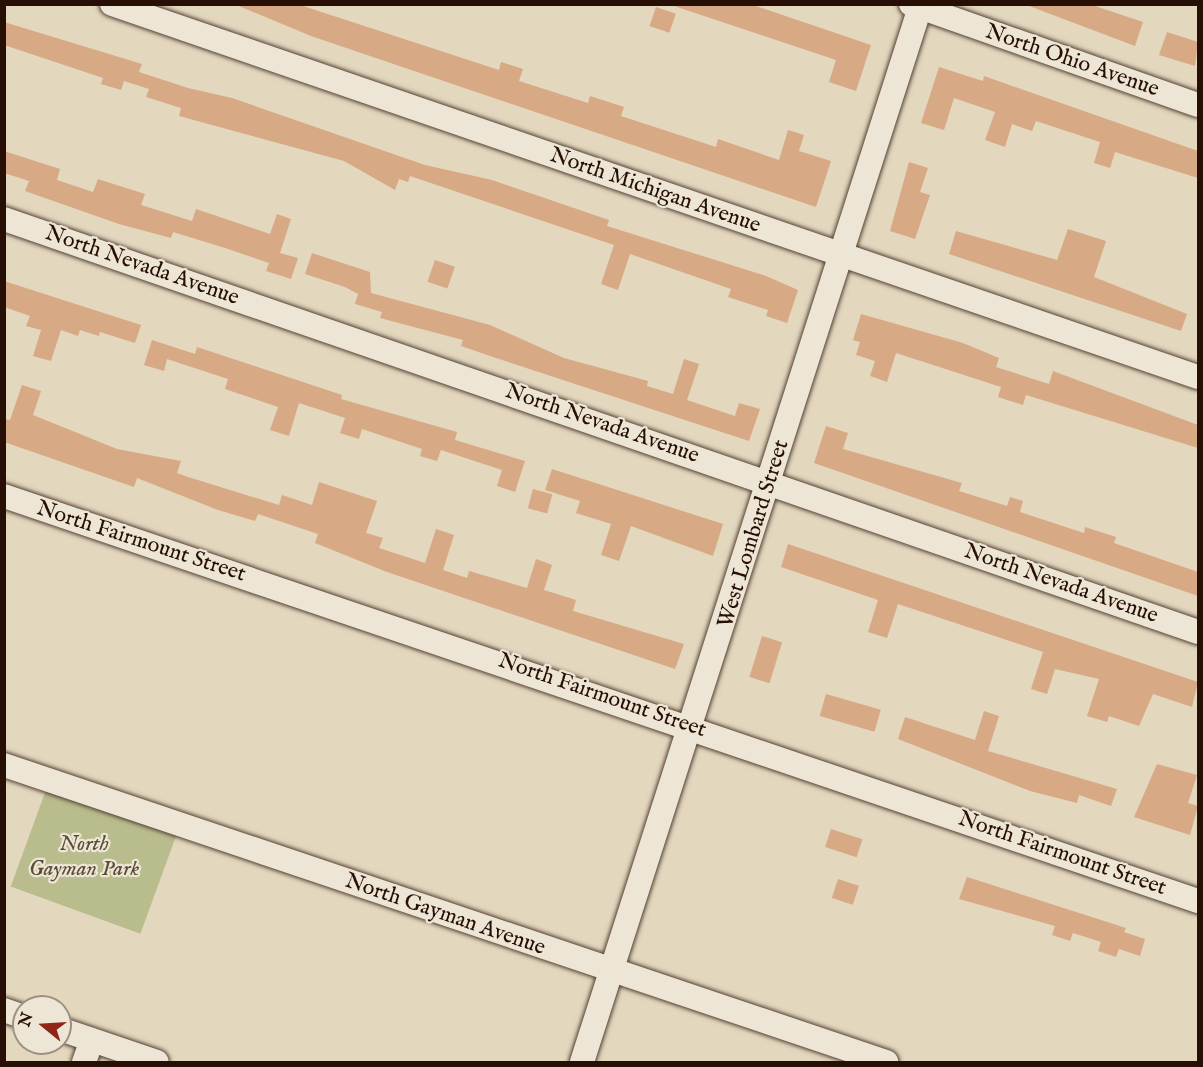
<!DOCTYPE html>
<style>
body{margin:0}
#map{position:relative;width:1203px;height:1067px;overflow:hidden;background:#e3d7be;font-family:"IM FELL English",serif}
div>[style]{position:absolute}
.green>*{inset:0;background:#b9bd8e;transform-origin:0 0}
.building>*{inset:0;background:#d7a985;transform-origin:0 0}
.roads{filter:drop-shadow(0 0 2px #564134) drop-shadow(0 0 2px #564134)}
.minor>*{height:24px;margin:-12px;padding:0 12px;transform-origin:12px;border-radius:12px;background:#ede5d5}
span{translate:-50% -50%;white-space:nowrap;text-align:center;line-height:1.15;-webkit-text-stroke:4.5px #ede5d5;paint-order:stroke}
.street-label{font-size:22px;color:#270f06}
.park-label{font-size:22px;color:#5a4c36;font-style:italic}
.frame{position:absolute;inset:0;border:6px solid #270f06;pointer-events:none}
.north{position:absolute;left:12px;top:995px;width:60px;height:60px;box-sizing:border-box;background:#ede5d5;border:2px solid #9e8f82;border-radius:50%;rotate:288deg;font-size:16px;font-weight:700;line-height:24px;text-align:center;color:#270f06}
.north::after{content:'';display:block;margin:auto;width:21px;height:27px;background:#8f2418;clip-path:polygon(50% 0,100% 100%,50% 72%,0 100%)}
</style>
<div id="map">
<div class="green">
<i style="left:47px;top:787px;width:138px;height:106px;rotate:20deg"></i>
</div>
<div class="building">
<i style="clip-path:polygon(234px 4px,297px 4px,499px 70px,501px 62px,523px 69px,519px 81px,588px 103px,590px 96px,624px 107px,621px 116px,716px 147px,718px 139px,779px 160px,788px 130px,804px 135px,799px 151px,831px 161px,816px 207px,311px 36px)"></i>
<i style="clip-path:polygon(668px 4px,750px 4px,871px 45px,856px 91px,829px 82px,836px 60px)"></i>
<i style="clip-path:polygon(1024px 4px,1089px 4px,1143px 22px,1135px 46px)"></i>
<i style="left:656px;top:7px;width:21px;height:20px;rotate:19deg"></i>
<i style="clip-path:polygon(4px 22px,142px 64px,139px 72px,188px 88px,232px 98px,425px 165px,492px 180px,609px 220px,607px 226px,766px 276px,798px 290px,787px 323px,766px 316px,768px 310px,728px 297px,731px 289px,630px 254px,618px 290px,601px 284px,614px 245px,410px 176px,408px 182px,399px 179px,395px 190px,344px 161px,179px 116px,181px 108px,146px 97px,149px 89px,124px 81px,121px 90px,101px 84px,103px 78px,4px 45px)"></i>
<i style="clip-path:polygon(1167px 32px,1198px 42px,1195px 66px,1159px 55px)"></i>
<i style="clip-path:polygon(939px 67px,983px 81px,984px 76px,1198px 151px,1198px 178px,1115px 152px,1110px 168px,1094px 163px,1100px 142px,1036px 121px,1032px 131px,1012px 124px,1005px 147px,985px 140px,995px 112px,954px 98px,944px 130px,921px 123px)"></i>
<i style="clip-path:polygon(4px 151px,60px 169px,57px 180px,93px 192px,98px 179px,145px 194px,141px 205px,192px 221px,196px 209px,270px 234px,277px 214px,291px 219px,280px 253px,298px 258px,291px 279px,266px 271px,269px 263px,225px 248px,173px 232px,171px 238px,119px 224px,25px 191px,29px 181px,4px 173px)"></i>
<i style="clip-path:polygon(909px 162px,928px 168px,920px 192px,930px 195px,915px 239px,890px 231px)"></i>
<i style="clip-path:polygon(1068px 229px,1106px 241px,1094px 277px,1187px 314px,1181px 331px,949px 254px,956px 231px,1057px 260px)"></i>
<i style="clip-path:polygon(312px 253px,370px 272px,371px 293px,490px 325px,564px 358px,648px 381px,647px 386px,673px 394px,684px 359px,699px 364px,687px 400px,735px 416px,739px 403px,760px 409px,749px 441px,496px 358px,461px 346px,463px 340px,380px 318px,382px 312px,355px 304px,358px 294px,345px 287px,305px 274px)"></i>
<i style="left:435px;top:260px;width:21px;height:23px;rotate:19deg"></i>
<i style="clip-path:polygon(4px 281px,141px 325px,135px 343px,100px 332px,99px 336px,80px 330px,78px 336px,61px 330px,51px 361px,33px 356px,41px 330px,26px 326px,30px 316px,4px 307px)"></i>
<i style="clip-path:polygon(861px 314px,963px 343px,999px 358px,996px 367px,1049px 384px,1053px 371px,1198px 425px,1198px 448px,1026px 395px,1023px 405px,998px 397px,1001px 387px,896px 353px,887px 382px,870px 376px,875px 361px,856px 355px,860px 342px,853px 340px)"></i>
<i style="clip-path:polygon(152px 340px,195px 354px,197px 347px,342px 395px,341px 399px,457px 432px,455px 440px,525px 461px,515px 492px,497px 486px,502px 470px,441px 450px,437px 461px,420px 456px,422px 449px,362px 429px,359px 439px,340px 433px,345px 418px,299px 403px,289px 436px,270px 430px,278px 407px,225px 389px,228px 379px,167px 359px,164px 371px,144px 365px)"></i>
<i style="clip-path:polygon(22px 385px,41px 391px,33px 415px,117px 449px,181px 461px,177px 473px,185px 476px,279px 505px,282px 495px,312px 505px,319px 482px,377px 501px,366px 533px,383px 538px,379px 548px,425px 563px,436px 529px,454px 535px,443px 570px,467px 578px,469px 571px,527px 588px,536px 559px,552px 565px,544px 590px,576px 600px,573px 611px,684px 644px,675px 669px,387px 572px,315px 543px,318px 534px,258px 514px,255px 521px,218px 510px,137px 478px,134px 487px,4px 442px,4px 419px,10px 420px)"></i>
<i style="clip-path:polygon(826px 426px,848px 433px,843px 449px,962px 483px,959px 491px,1007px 506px,1010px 497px,1023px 501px,1020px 512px,1084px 533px,1085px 527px,1116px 537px,1114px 543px,1198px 572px,1198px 596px,814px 463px)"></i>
<i style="clip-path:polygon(552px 469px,723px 524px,713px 556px,631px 526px,619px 561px,601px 555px,611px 524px,576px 513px,580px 501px,545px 490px)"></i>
<i style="left:533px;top:489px;width:20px;height:20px;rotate:15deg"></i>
<i style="clip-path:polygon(788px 544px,1198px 682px,1192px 707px,1153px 694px,1139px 726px,1109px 716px,1107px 722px,1087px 716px,1099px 679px,1055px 669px,1047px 694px,1031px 689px,1043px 652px,898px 604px,887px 638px,868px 632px,878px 600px,781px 567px)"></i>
<i style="left:762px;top:636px;width:21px;height:43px;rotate:17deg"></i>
<i style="left:826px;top:694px;width:57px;height:23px;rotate:16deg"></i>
<i style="clip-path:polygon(984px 711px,999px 716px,988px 751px,1117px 789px,1111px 806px,1079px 795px,1077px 803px,1030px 791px,898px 739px,905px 717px,975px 740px)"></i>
<i style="clip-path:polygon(1157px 764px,1197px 775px,1188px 803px,1198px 806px,1190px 835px,1134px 817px)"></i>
<i style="left:831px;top:829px;width:33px;height:19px;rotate:18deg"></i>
<i style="clip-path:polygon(967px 877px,1126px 928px,1124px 932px,1145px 939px,1140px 956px,1119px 949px,1116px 957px,1098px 951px,1101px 942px,1073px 933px,1070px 941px,1052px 935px,1055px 926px,959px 899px)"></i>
<i style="left:838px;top:879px;width:22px;height:20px;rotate:18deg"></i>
</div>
<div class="roads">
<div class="minor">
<i style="left:112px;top:4px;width:1148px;rotate:18.96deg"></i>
<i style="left:911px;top:4px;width:304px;rotate:19.4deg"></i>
<i style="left:4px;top:219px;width:1263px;rotate:19.08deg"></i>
<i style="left:4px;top:496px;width:1261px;rotate:18.74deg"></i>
<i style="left:4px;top:765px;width:931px;rotate:18.61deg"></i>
<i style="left:4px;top:1010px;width:21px;rotate:19deg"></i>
<i style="left:60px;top:1029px;width:102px;rotate:18.8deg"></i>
<i style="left:84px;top:1062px;width:23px;rotate:-70deg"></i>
<i style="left:582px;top:1062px;width:1111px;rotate:-72.23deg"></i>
</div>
</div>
<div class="street-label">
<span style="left:1072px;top:61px;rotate:19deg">North Ohio Avenue</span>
<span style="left:655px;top:191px;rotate:19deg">North Michigan Avenue</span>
<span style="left:142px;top:266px;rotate:19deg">North Nevada Avenue</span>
<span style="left:602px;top:424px;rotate:19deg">North Nevada Avenue</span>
<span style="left:754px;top:534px;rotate:-73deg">West Lombard Street</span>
<span style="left:141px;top:542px;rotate:18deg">North Fairmount Street</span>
<span style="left:1061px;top:584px;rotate:19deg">North Nevada Avenue</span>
<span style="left:602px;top:696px;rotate:19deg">North Fairmount Street</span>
<span style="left:1062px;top:854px;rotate:19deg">North Fairmount Street</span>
<span style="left:445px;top:915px;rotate:19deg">North Gayman Avenue</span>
</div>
<div class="park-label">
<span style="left:84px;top:857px">North<br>Gayman Park</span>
</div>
<div class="frame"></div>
<div class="north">N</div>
</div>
